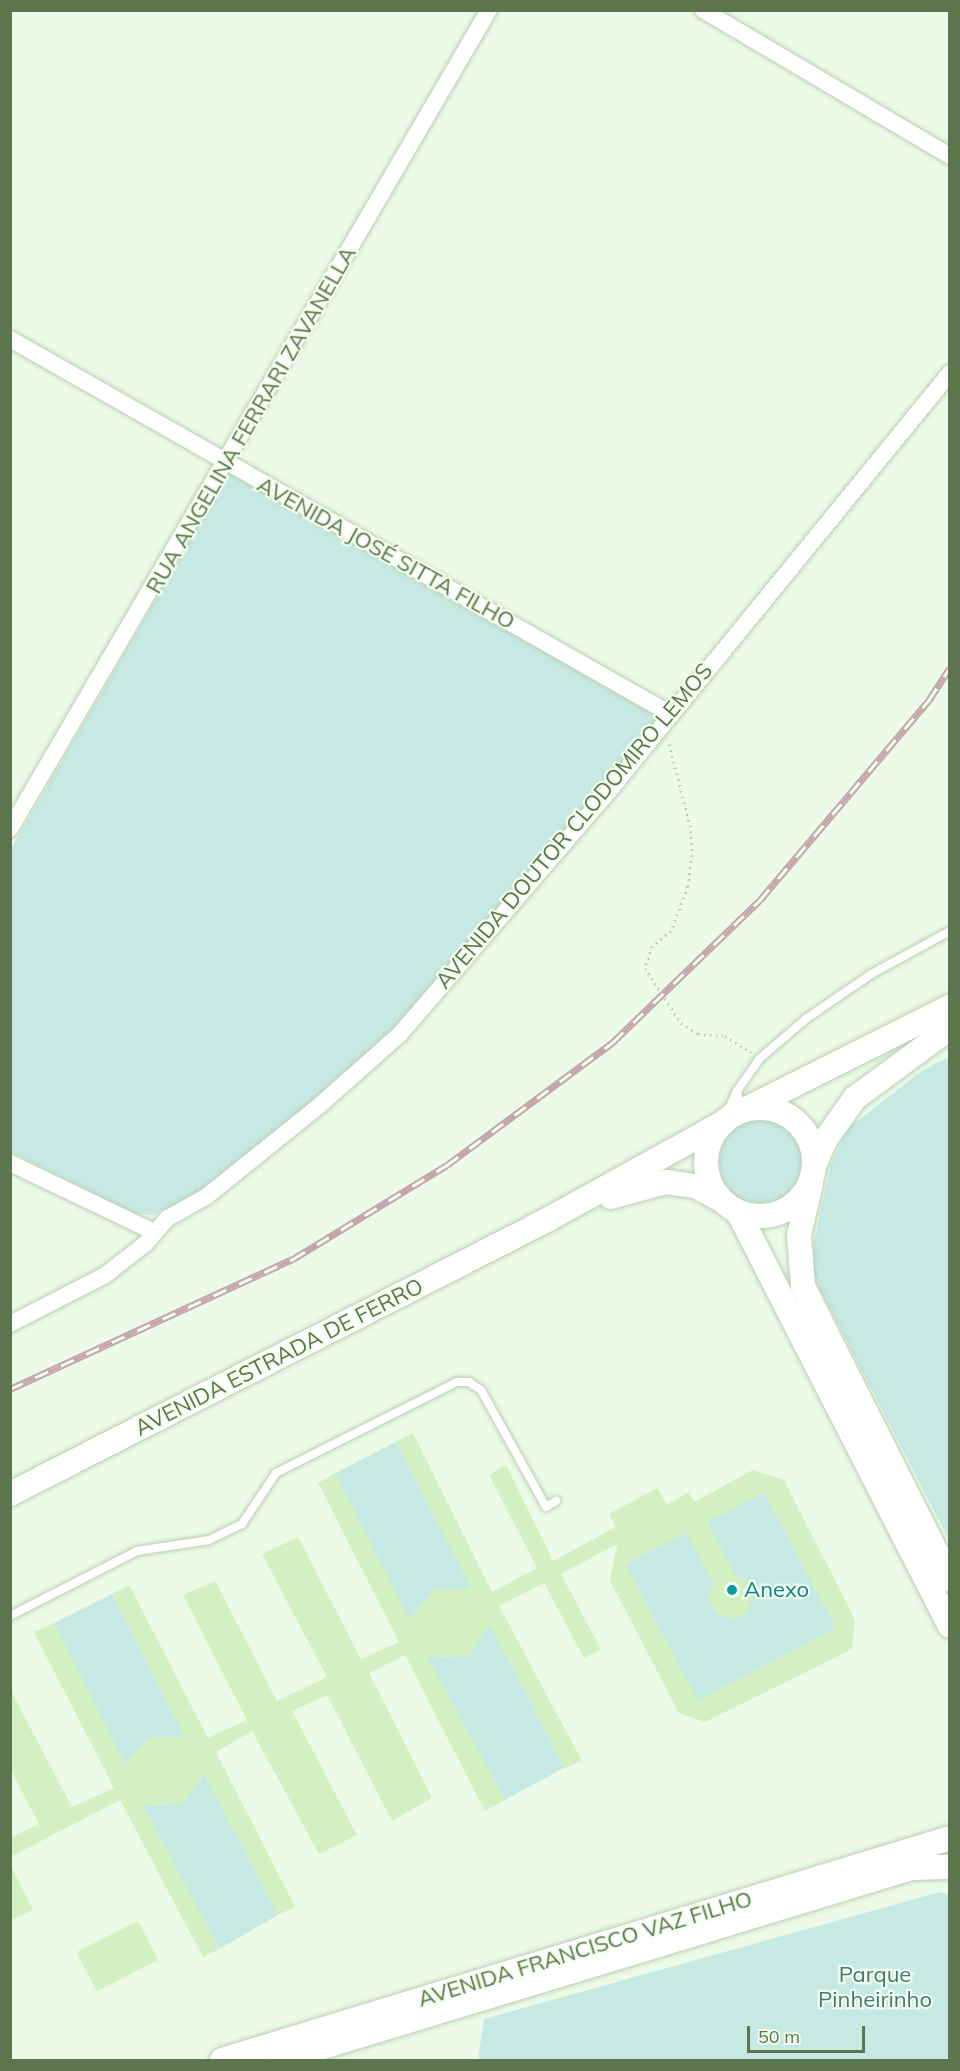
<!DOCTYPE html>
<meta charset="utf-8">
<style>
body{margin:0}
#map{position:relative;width:960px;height:2071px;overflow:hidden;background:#ebfbe8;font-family:Mulish,sans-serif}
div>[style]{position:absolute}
.green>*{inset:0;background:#c7e9e3}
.round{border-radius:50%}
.building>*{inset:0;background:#d2f0c1;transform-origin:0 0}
.path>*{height:3px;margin-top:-1.5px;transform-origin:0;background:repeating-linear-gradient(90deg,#b6d5a3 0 1.5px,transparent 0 6px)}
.roads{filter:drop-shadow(0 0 2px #bacfb1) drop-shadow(0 0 2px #bacfb1)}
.lane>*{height:8px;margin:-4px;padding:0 4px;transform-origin:4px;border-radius:4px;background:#fff}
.street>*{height:16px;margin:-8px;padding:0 8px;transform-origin:8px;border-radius:8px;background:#fff}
.secondary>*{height:24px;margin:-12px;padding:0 12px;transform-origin:12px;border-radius:12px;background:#fff}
.secondary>.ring{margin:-12px;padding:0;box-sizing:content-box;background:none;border:24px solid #fff;border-radius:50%}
.rail>*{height:7px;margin-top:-3.5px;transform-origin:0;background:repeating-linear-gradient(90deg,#f1feee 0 14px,#c5a6ad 0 28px);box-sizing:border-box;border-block:2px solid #c5a6ad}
.dots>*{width:16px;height:16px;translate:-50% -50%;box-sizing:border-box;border:3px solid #f1feee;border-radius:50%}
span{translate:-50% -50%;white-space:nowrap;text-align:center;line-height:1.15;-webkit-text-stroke:4.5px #f1feee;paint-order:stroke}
.street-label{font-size:22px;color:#5d754d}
.culture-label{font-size:22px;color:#0d838f}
.left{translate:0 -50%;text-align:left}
.park-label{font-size:22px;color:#457977}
.frame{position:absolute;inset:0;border:12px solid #5d754d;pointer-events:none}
.scale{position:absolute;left:747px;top:2026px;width:118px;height:27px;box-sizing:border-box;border:3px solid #5d754d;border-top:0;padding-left:8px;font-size:18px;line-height:21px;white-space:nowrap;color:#5d754d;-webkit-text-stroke:4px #f1feee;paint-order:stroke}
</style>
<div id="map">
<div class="green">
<i style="clip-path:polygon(230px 471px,660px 716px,601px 792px,367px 1061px,187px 1201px,152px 1215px,135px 1214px,11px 1152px,11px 849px)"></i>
<i style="clip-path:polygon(949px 1057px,949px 1539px,813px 1276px,814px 1241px,831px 1164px,847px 1129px,923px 1070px)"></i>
<i class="round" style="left:719px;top:1119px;width:86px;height:86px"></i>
<i style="clip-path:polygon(396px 1442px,472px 1589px,435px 1589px,409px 1619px,335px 1473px)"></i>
<i style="clip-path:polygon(764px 1492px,836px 1628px,698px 1701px,625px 1564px,686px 1532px,714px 1584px,709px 1599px,716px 1613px,731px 1619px,746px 1613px,748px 1581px,735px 1575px,707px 1522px)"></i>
<i style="clip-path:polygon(112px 1594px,185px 1737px,149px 1737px,125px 1765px,54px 1623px)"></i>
<i style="clip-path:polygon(490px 1624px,564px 1768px,505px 1800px,427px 1657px,468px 1656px)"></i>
<i style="clip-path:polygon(204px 1773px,278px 1915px,219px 1949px,143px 1805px,182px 1804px)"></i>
<i style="clip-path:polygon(940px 1892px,949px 1895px,949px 2060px,478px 2060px,484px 2019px)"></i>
</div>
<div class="building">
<i style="clip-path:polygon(evenodd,413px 1433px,492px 1592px,537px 1568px,489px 1475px,506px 1465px,553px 1561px,616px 1527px,609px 1514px,657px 1488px,667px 1505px,689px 1492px,694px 1502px,753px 1470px,784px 1480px,855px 1620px,852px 1649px,705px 1722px,679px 1713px,610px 1581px,617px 1544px,561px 1574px,601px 1649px,584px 1658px,544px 1583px,499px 1606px,582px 1761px,564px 1768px,490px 1624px,468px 1656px,427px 1657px,505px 1800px,485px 1811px,405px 1655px,369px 1673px,432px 1798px,392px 1821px,327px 1695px,292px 1711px,357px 1835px,319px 1854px,252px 1731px,216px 1752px,295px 1907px,278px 1915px,204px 1773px,182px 1804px,143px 1805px,219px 1949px,203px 1957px,120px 1800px,10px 1857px,10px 1838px,39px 1824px,10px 1768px,10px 1689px,72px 1807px,114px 1788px,34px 1632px,54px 1623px,125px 1765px,149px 1737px,185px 1737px,112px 1594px,129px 1585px,208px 1738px,247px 1720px,183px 1595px,215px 1581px,277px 1701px,327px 1677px,262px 1554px,298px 1537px,361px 1659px,399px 1642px,318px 1483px,335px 1473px,409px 1619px,435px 1589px,472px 1589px,396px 1442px,413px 1433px,764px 1492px,836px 1628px,698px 1701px,625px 1564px,686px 1532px,714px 1584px,709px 1599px,716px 1613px,731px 1619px,746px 1613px,754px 1597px,748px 1581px,735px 1575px,707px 1522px,764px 1492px)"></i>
<i style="clip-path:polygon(10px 1864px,33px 1910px,10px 1921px)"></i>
<i style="left:138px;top:1921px;width:44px;height:69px;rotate:63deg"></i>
</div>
<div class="path">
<i style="left:669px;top:744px;width:84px;rotate:75.5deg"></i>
<i style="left:690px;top:825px;width:30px;rotate:86deg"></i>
<i style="left:692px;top:855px;width:31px;rotate:97deg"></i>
<i style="left:688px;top:886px;width:48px;rotate:110.7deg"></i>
<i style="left:671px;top:931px;width:24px;rotate:142deg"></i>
<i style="left:652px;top:946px;width:23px;rotate:108deg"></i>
<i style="left:645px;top:968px;width:66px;rotate:56.8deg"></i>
<i style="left:681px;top:1023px;width:20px;rotate:33deg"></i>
<i style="left:698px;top:1034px;width:27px;rotate:4deg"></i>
<i style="left:725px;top:1036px;width:31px;rotate:32deg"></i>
</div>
<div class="roads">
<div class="lane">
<i style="left:737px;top:1091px;width:39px;rotate:-55deg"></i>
<i style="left:759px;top:1059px;width:63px;rotate:-40.5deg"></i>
<i style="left:807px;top:1018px;width:80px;rotate:-34.3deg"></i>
<i style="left:873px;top:973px;width:88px;rotate:-28.6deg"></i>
<i style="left:723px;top:1122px;width:34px;rotate:-66deg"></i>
<i style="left:737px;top:1091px;width:20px;rotate:79deg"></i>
<i style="left:10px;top:1616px;width:143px;rotate:-27.1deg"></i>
<i style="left:137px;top:1551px;width:73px;rotate:-8.7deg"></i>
<i style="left:209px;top:1540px;width:37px;rotate:-26deg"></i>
<i style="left:242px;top:1524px;width:61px;rotate:-56.3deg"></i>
<i style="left:276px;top:1473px;width:203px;rotate:-26.7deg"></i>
<i style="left:457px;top:1382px;width:12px"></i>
<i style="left:469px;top:1382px;width:14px;rotate:34deg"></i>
<i style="left:481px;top:1390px;width:134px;rotate:60.9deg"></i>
<i style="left:546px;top:1507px;width:12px;rotate:-31deg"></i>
</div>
<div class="street">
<i style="left:703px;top:10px;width:287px;rotate:30.6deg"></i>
<i style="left:10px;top:339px;width:758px;rotate:29.58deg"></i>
<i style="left:10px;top:829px;width:949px;rotate:-59.68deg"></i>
<i style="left:10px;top:1163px;width:160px;rotate:25.6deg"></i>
<i style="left:10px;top:1324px;width:106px;rotate:-27.1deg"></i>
<i style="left:104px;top:1276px;width:52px;rotate:-38deg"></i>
<i style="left:145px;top:1244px;width:35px;rotate:-49deg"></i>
<i style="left:168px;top:1218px;width:45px;rotate:-29.4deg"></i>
<i style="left:207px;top:1196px;width:145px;rotate:-38.8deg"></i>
<i style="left:320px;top:1105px;width:107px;rotate:-41.6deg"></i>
<i style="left:400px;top:1034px;width:313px;rotate:-49.3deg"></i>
<i style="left:604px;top:797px;width:547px;rotate:-50.78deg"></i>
</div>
<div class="secondary">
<i style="left:748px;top:1108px;width:226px;rotate:-26.6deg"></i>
<i class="ring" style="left:706px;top:1108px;width:84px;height:84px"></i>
<i style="left:815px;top:1164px;width:26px;rotate:-67deg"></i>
<i style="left:825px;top:1140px;width:52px;rotate:-54.5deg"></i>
<i style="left:855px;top:1098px;width:118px;rotate:-36.4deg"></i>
<i style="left:811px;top:1184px;width:52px;rotate:103.2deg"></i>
<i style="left:799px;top:1235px;width:51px;rotate:85.5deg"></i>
<i style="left:803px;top:1286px;width:328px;rotate:63.4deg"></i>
<i style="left:611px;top:1197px;width:57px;rotate:-15.3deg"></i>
<i style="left:666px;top:1182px;width:29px;rotate:8deg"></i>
<i style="left:695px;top:1186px;width:30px;rotate:28deg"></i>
<i style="left:738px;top:1212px;width:465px;rotate:62.9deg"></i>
<i style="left:10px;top:1494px;width:603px;rotate:-27.03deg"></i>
<i style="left:547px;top:1220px;width:201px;rotate:-28.9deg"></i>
<i style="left:222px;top:2060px;width:761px;rotate:-16.96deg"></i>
<i style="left:280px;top:2060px;width:661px;rotate:-16.9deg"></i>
<i style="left:912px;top:1868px;width:38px;rotate:-2deg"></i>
</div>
</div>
<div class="rail">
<i style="left:10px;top:1389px;width:311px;rotate:-24.7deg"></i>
<i style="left:293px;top:1259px;width:180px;rotate:-31.4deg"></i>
<i style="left:447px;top:1165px;width:207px;rotate:-36.5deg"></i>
<i style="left:613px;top:1042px;width:204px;rotate:-44deg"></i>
<i style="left:760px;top:900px;width:262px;rotate:-49.8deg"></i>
<i style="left:929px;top:700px;width:38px;rotate:-57deg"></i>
</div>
<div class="dots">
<i style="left:732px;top:1590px;background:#0f9aa8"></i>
</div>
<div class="street-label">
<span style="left:251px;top:420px;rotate:-60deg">RUA ANGELINA FERRARI ZAVANELLA</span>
<span style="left:386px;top:553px;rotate:29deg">AVENIDA JOSÉ SITTA FILHO</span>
<span style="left:574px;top:826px;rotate:-50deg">AVENIDA DOUTOR CLODOMIRO LEMOS</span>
<span style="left:279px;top:1357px;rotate:-27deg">AVENIDA ESTRADA DE FERRO</span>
<span style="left:585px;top:1949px;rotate:-17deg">AVENIDA FRANCISCO VAZ FILHO</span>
</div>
<div class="culture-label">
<span class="left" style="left:744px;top:1590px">Anexo</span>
</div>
<div class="park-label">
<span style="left:875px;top:1987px">Parque<br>Pinheirinho</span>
</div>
<div class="frame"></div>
<div class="scale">50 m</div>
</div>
